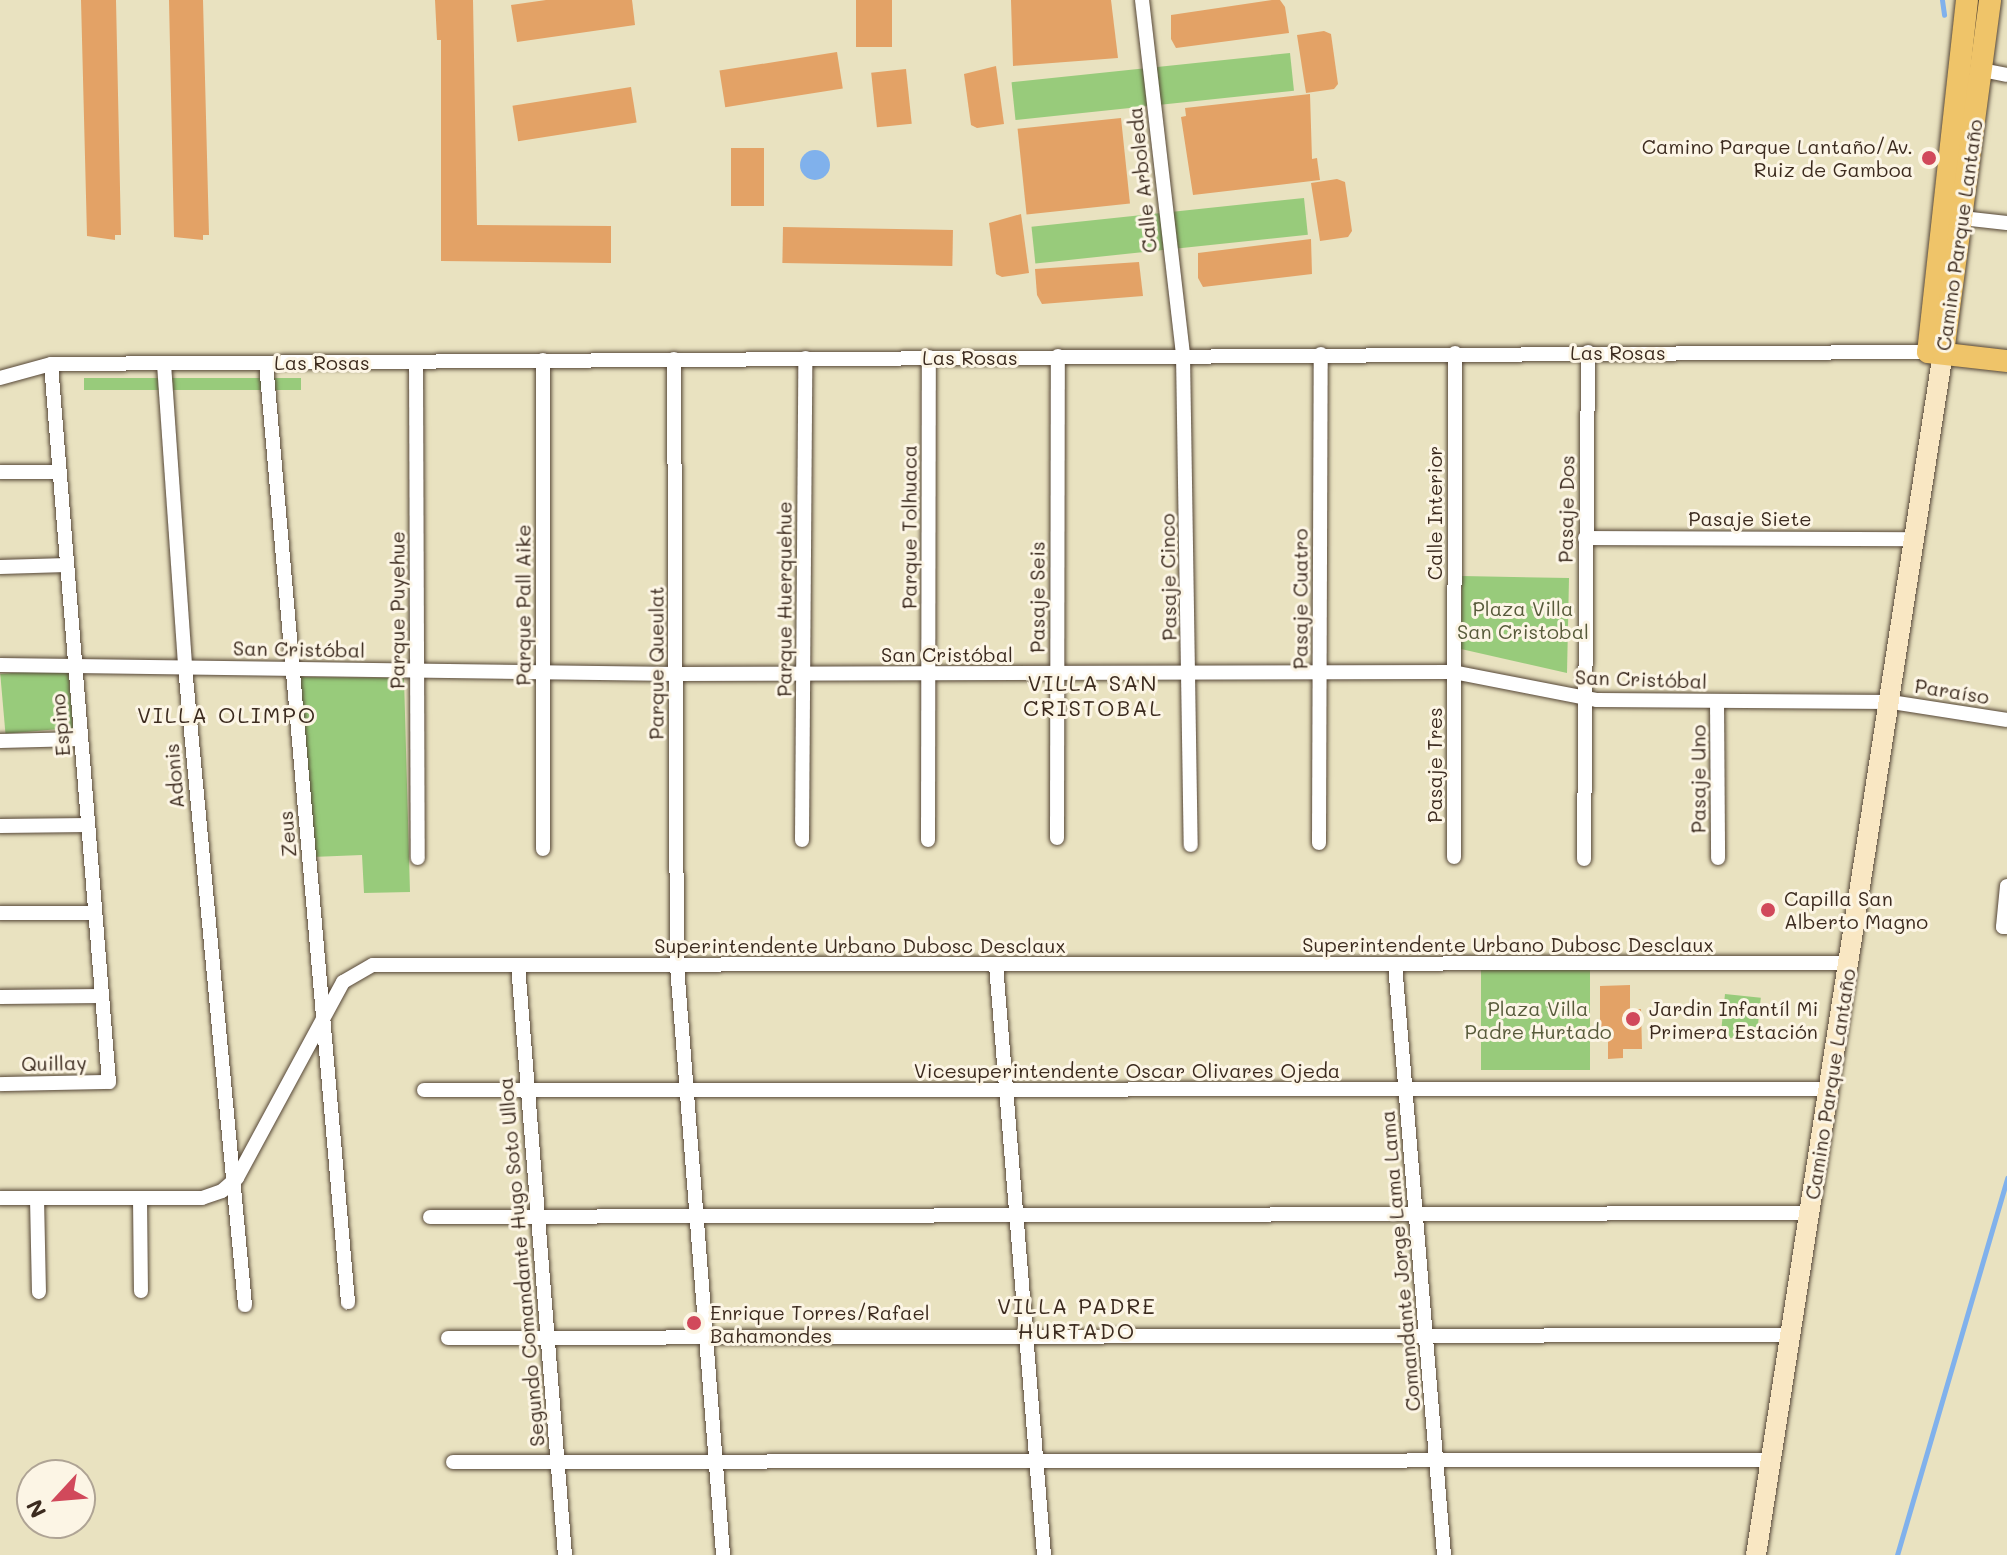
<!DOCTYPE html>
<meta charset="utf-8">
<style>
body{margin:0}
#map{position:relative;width:2007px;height:1555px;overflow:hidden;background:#e9e2c0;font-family:Mali,sans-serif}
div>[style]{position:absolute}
.green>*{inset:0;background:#98cb7b;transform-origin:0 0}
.water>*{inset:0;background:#80b1ec}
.round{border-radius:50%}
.stream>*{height:5px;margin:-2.5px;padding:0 2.5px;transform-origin:2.5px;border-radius:2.5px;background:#80b1ec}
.building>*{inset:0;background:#e3a266;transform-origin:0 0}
.roads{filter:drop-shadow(0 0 2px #554636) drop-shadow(0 0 2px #554636)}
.street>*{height:14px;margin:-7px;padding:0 7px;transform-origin:7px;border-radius:7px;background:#fff}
.secondary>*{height:20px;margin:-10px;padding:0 10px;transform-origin:10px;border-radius:10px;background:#f9e7c3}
.primary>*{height:22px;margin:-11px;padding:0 11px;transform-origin:11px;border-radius:11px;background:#efc469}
.dots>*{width:22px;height:22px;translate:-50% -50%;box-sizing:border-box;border:4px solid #fcf5e5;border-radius:50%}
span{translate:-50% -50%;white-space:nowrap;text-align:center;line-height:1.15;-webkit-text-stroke:6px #fcf5e5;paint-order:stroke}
.poi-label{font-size:20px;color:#3b2a1e}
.right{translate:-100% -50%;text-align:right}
.left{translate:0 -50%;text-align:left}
.street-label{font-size:20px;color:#3b2a1e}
.park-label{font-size:20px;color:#575a3a}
.neighbourhood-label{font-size:22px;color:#3b2a1e;letter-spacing:2px}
.north{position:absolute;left:16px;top:1459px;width:80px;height:80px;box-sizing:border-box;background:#fcf5e5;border:2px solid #afa495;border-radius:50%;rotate:244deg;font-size:22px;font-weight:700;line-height:32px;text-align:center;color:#3b2a1e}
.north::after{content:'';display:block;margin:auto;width:28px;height:36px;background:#d1495b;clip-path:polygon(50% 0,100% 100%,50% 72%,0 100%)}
</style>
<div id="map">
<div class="green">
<i style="left:1290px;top:53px;width:38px;height:280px;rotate:84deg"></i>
<i style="left:1304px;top:198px;width:37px;height:274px;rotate:84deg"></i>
<i style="left:84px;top:378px;width:217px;height:12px"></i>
<i style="clip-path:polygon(1462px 576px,1569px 578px,1567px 673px,1461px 649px)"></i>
<i style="left:68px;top:668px;width:60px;height:68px;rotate:85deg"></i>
<i style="clip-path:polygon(295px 677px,404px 678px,410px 892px,364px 893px,362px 855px,312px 857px)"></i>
<i style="left:1590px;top:968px;width:102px;height:109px;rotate:90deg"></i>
<i style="left:1725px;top:994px;width:36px;height:43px;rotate:6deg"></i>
</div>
<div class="water">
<i class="round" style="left:800px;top:150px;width:30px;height:30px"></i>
</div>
<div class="stream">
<i style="left:1942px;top:0;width:15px;rotate:82deg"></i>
<i style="left:1897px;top:1555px;width:393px;rotate:-73.7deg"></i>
</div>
<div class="building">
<i style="clip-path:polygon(81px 0,116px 0,121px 235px,115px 235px,115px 240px,87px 236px)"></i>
<i style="clip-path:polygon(169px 0,203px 0,209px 235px,203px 235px,203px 240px,174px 237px)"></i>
<i style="clip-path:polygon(435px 0,473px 0,477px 225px,611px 226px,611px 263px,441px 261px,441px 40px,437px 40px)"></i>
<i style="clip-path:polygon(546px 0,632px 0,635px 25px,517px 42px,511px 5px)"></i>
<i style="left:856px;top:0;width:36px;height:47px"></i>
<i style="clip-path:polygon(1011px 0,1111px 0,1118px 58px,1013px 66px)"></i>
<i style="clip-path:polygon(1272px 0,1280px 0,1285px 7px,1289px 33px,1176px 48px,1171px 39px,1171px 15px)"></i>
<i style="clip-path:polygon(1324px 31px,1331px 34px,1338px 84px,1334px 89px,1306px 93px,1297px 35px)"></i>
<i style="left:837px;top:52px;width:37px;height:119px;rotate:81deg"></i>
<i style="clip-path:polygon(996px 66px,1004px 124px,977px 128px,971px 125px,964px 74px)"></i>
<i style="left:906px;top:69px;width:55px;height:35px;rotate:84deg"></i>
<i style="left:631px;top:87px;width:36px;height:120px;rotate:81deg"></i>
<i style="clip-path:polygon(1310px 94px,1312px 159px,1317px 158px,1320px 180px,1193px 195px,1181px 117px,1186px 116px,1185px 108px)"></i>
<i style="left:1121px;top:118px;width:86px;height:104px;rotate:84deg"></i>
<i style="left:731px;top:148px;width:33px;height:58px"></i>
<i style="clip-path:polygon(1337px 179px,1345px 182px,1352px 231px,1348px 237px,1320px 241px,1311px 183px)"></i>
<i style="clip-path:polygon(1021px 214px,1029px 273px,1002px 277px,996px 274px,989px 223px)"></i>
<i style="left:783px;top:227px;width:170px;height:36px;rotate:1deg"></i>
<i style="clip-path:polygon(1311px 239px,1312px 274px,1203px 287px,1198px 278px,1198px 253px)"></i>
<i style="clip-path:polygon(1139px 262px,1143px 296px,1042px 304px,1037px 295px,1035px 269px)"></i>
<i style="clip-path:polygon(1630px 985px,1630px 1009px,1641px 1009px,1642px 1049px,1623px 1049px,1623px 1058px,1608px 1059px,1608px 1027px,1600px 1027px,1600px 986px)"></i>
</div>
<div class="roads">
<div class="street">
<i style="left:1142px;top:0;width:357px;rotate:83.4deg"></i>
<i style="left:1183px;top:355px;width:490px;rotate:89.1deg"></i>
<i style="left:1982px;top:70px;width:25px;rotate:11deg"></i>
<i style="left:1962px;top:218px;width:45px;rotate:6.3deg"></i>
<i style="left:674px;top:359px;width:607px;rotate:89.72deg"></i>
<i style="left:677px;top:966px;width:591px;rotate:85.53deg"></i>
<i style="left:543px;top:360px;width:489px;rotate:90deg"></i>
<i style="left:416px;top:362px;width:496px;rotate:89.8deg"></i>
<i style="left:266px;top:363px;width:943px;rotate:85.01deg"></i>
<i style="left:164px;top:364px;width:304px;rotate:86deg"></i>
<i style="left:185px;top:667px;width:641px;rotate:84.63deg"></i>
<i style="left:0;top:378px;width:53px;rotate:-15.4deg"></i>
<i style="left:51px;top:364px;width:1877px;rotate:-0.37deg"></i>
<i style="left:0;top:472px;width:59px"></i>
<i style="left:1585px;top:538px;width:330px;rotate:0.2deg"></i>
<i style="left:0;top:567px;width:67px;rotate:-1.7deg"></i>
<i style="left:0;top:665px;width:676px;rotate:0.76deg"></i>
<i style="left:676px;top:674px;width:777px;rotate:-0.15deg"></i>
<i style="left:1453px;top:672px;width:147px;rotate:11deg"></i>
<i style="left:1597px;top:700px;width:294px;rotate:0.4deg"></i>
<i style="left:1891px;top:702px;width:117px;rotate:8.8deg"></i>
<i style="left:1717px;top:701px;width:157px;rotate:89.6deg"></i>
<i style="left:0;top:741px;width:81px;rotate:-1.4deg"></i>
<i style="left:0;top:826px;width:88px;rotate:-0.7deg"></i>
<i style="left:1057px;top:838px;width:482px;rotate:-89.9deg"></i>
<i style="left:802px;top:840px;width:482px;rotate:-89.6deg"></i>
<i style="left:928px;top:840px;width:483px;rotate:-89.9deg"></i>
<i style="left:1319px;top:843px;width:489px;rotate:-89.8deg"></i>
<i style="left:1454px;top:857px;width:504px;rotate:-89.89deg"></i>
<i style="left:1584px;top:859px;width:507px;rotate:-89.55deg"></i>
<i style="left:2007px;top:886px;width:41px;rotate:95.6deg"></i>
<i style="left:2003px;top:927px;width:4px"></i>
<i style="left:0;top:913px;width:95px"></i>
<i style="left:1395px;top:964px;width:593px;rotate:85.26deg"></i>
<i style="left:518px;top:965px;width:592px;rotate:85.45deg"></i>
<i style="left:996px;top:965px;width:592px;rotate:85.35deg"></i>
<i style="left:0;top:997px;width:102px;rotate:-0.6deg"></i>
<i style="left:0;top:1084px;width:109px;rotate:-1.1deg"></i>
<i style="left:109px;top:1082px;width:720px;rotate:-94.62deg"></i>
<i style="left:424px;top:1090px;width:1406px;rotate:-0.04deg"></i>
<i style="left:0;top:1198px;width:202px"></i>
<i style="left:202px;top:1198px;width:21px;rotate:-19deg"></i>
<i style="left:222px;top:1191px;width:20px;rotate:-41deg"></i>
<i style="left:237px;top:1178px;width:223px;rotate:-61.6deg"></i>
<i style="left:343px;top:982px;width:34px;rotate:-30deg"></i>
<i style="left:373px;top:965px;width:1476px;rotate:-0.08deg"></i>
<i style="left:37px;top:1198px;width:94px;rotate:88.8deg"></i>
<i style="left:140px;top:1198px;width:93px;rotate:89.4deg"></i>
<i style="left:430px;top:1217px;width:1380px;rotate:-0.17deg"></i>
<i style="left:448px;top:1338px;width:1343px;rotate:-0.13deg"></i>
<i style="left:453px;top:1462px;width:1318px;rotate:-0.09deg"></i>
</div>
<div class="secondary">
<i style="left:1756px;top:1555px;width:1216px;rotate:-81.16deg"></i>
</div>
<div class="primary">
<i style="left:1967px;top:0;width:354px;rotate:96.3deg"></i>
<i style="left:1928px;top:352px;width:80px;rotate:6.5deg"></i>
<i style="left:1943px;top:353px;width:356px;rotate:-82.4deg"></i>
</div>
</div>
<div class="dots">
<i style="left:1929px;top:158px;background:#d1495b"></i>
<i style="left:1768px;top:910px;background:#d1495b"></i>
<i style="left:1633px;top:1019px;background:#d1495b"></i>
<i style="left:694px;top:1323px;background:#d1495b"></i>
</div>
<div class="poi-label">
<span class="right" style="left:1913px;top:158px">Camino Parque Lantaño/Av.<br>Ruiz de Gamboa</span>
<span class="left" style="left:1784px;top:910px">Capilla San<br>Alberto Magno</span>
<span class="left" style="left:1649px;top:1020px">Jardin Infantíl Mi<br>Primera Estación</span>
<span class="left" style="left:710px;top:1324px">Enrique Torres/Rafael<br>Bahamondes</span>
</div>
<div class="street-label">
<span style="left:1142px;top:180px;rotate:-96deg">Calle Arboleda</span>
<span style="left:1959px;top:235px;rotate:-82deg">Camino Parque Lantaño</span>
<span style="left:1618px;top:352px">Las Rosas</span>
<span style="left:970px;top:357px">Las Rosas</span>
<span style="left:322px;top:362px">Las Rosas</span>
<span style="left:1566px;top:509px;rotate:-89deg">Pasaje Dos</span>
<span style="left:1434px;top:513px;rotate:-90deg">Calle Interior</span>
<span style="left:1750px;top:518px">Pasaje Siete</span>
<span style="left:909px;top:527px;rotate:-90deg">Parque Tolhuaca</span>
<span style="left:1168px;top:577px;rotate:-91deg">Pasaje Cinco</span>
<span style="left:1037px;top:597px;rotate:-90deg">Pasaje Seis</span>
<span style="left:784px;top:599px;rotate:-90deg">Parque Huerquehue</span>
<span style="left:1300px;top:599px;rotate:-90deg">Pasaje Cuatro</span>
<span style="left:523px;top:605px;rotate:-90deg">Parque Pall Aike</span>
<span style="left:397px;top:610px;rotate:-90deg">Parque Puyehue</span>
<span style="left:299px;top:649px;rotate:1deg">San Cristóbal</span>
<span style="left:947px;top:654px">San Cristóbal</span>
<span style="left:656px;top:663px;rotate:-90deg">Parque Queulat</span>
<span style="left:1641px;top:679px;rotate:2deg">San Cristóbal</span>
<span style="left:1952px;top:691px;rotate:9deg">Paraíso</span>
<span style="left:60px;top:725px;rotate:-95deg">Espino</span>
<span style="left:1434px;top:765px;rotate:-90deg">Pasaje Tres</span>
<span style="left:174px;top:776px;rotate:-95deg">Adonis</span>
<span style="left:1698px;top:779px;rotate:-90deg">Pasaje Uno</span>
<span style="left:287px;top:834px;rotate:-95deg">Zeus</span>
<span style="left:1508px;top:944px">Superintendente Urbano Dubosc Desclaux</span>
<span style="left:860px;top:945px">Superintendente Urbano Dubosc Desclaux</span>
<span style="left:54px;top:1063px;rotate:-1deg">Quillay</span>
<span style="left:1127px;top:1070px">Vicesuperintendente Oscar Olivares Ojeda</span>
<span style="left:1830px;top:1084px;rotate:-81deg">Camino Parque Lantaño</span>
<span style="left:1400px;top:1261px;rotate:-95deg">Comandante Jorge Lama Lama</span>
<span style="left:521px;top:1262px;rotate:-95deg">Segundo Comandante Hugo Soto Ulloa</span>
</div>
<div class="park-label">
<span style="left:1523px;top:620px">Plaza Villa<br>San Cristobal</span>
<span style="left:1538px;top:1020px">Plaza Villa<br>Padre Hurtado</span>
</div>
<div class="neighbourhood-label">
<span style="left:1093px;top:695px">VILLA SAN<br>CRISTOBAL</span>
<span style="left:227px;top:715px">VILLA OLIMPO</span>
<span style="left:1077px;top:1318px">VILLA PADRE<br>HURTADO</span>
</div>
<div class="north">N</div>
</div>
